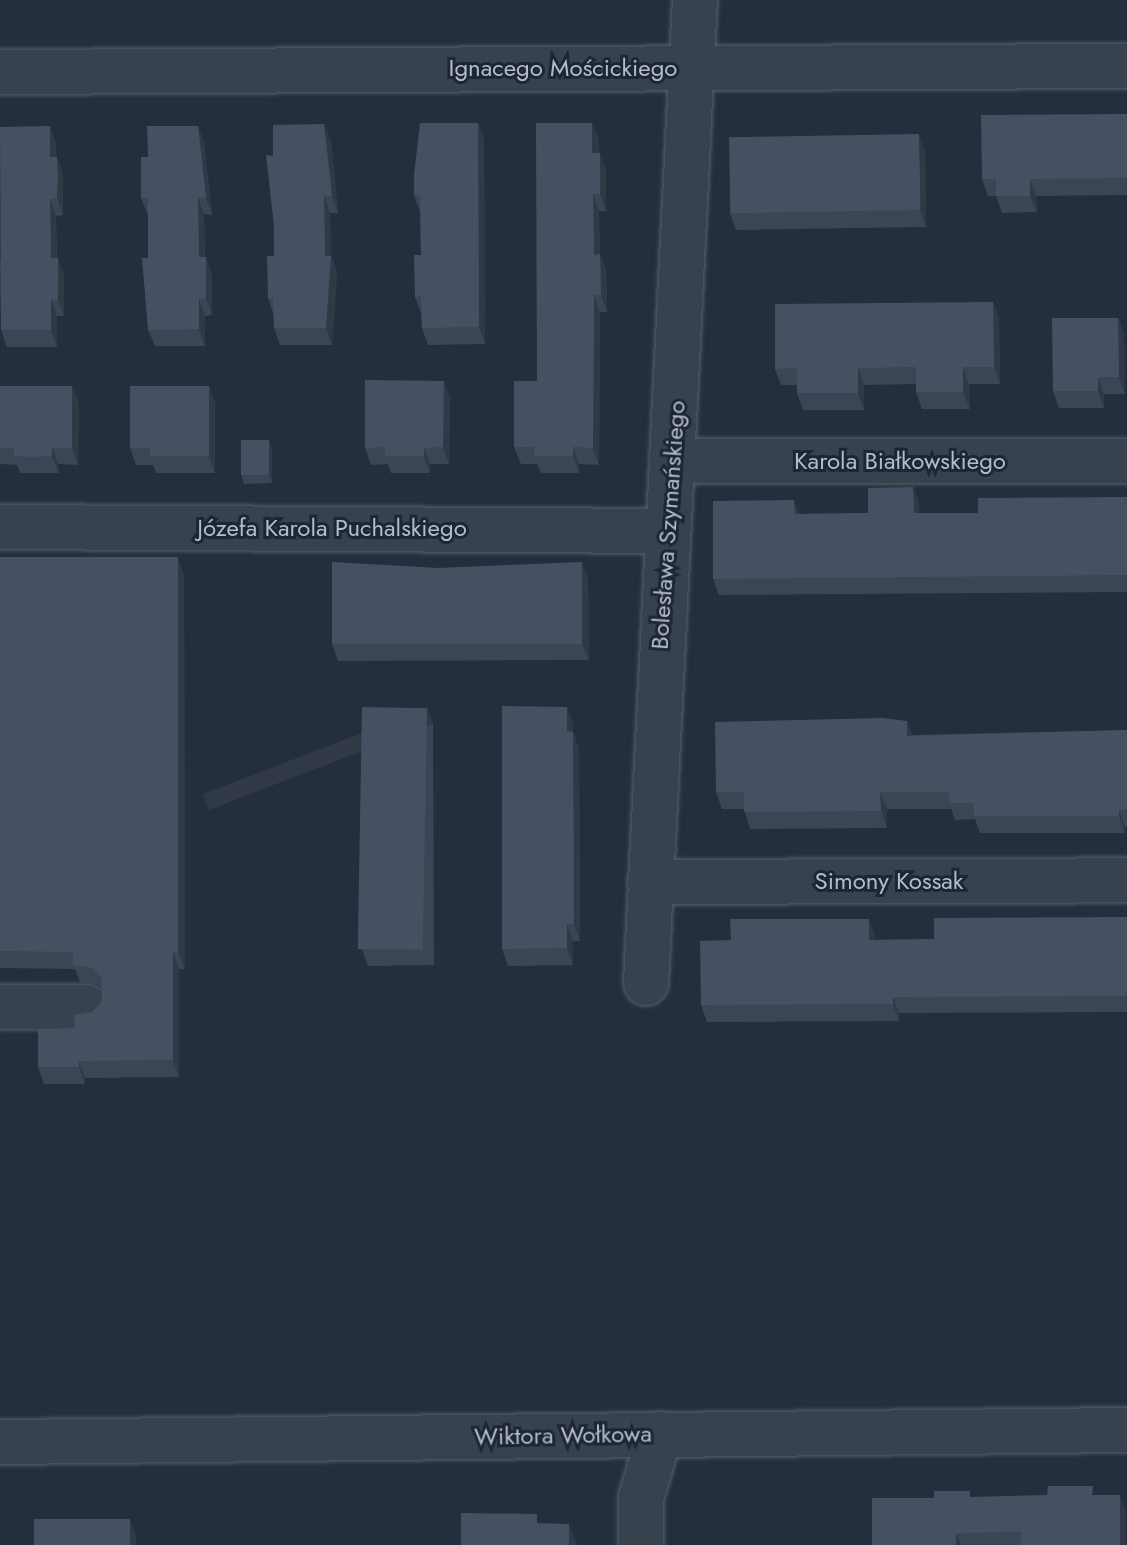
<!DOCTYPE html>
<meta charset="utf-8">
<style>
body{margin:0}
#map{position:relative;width:1127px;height:1545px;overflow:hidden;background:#242f3e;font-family:Jost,sans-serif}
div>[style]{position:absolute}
.roads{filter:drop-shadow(0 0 2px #565f6c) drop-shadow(0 0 2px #565f6c)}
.minor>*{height:44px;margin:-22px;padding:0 22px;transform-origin:22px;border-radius:22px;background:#38414e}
.wall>*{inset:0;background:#3b4654}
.shaded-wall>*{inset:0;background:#303945;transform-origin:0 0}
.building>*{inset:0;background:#455162;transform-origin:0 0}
span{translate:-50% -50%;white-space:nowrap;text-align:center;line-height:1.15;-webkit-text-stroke:6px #1d2633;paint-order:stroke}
.street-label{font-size:24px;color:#b4bcc9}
</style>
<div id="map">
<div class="roads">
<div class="minor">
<i style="left:0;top:72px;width:1127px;rotate:-0.31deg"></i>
<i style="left:673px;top:461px;width:454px"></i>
<i style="left:0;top:527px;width:665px;rotate:0.34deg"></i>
<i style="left:650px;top:882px;width:477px;rotate:-0.2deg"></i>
<i style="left:646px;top:983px;width:984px;rotate:-87.15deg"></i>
<i style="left:0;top:1007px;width:86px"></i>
<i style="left:0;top:1442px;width:1127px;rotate:-0.61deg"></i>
<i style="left:641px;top:1545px;width:47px;rotate:-90deg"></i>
<i style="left:641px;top:1498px;width:67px;rotate:-73.5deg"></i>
</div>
</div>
<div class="wall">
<i style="clip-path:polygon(1127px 114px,1127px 195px,1036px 196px,1037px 212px,1002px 213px,996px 196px,988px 196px,982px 179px)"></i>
<i style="clip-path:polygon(478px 123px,484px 140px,485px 344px,428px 345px,422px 328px,421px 313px,415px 297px,421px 255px,420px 212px,414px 195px)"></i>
<i style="clip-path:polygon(50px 126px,56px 143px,56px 157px,63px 174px,63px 215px,56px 216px,57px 258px,64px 275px,64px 316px,57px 316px,57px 347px,7px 347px,1px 330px,0 259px,1px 259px)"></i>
<i style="clip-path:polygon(198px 126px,204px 143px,212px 215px,204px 214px,205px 257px,212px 274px,212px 315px,205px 316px,205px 346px,155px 346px,148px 330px,148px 215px,141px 198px,148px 157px)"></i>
<i style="clip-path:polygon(599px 139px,599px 153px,606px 170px,606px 211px,599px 211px,600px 254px,606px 271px,607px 312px,600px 312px,599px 465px,579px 464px,579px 473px,541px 473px,537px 464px,521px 464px,514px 447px,537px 381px)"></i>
<i style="clip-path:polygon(331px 141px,338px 213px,330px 213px,331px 256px,337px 272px,332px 345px,280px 345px,274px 328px,274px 315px,268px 298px,274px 256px,273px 156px)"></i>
<i style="clip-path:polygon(925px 151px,926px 227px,736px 230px,730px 213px)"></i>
<i style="clip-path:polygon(993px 302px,999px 319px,1000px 384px,969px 384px,970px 409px,922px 409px,916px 392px,916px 384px,864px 385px,864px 410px,803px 410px,797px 393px,797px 385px,781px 385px,775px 369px)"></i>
<i style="clip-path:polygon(1118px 318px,1124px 335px,1125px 394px,1104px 394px,1104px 408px,1059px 408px,1053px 391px)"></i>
<i style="clip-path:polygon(0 386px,72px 386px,79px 403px,78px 465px,58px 464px,59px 473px,20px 473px,17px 465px,0 464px)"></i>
<i style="clip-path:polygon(209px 386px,215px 403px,215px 473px,156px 473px,153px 465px,136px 465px,130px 448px)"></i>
<i style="clip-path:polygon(450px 398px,449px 464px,430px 464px,430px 473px,391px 473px,388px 464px,371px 465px,365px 448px)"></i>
<i style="clip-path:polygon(272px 449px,272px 483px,244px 484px,241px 475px)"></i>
<i style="clip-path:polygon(913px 487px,919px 504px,919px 513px,978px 513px,1127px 497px,1127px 592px,719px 595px,713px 579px,799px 514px,868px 513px)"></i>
<i style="clip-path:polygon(0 557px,184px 574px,185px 969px,179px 969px,179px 1077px,85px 1078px,85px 1084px,44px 1084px,38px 1067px,75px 1028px,102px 1002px,102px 989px,98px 985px,80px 982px,75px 969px,0 968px)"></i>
<i style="clip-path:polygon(588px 579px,589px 660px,338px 661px,332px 644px)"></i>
<i style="clip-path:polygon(567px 707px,573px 724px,573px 732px,579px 749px,580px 941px,573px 941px,573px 965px,508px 966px,502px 949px)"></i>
<i style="clip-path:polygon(427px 708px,433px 724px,434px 965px,368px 966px,362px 949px)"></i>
<i style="clip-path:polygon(907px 721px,912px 735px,1127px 730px,1127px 827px,1125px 827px,1125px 833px,980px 833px,975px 819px,955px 820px,951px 809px,887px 809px,887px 828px,750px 829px,744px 809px,722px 809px,716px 792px)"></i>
<i style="clip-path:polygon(1127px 917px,1127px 1012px,899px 1013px,899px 1021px,707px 1022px,701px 1005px,731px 940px,875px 935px,875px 940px,934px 939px)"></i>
<i style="clip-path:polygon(1096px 1495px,1126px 1512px,1126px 1545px,872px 1545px,934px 1498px)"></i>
</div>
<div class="shaded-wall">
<i style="clip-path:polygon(478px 123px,484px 140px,485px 344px,479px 327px)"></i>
<i style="clip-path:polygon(592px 123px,599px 139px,599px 170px,592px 153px)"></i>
<i style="clip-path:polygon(324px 124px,331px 141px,338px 213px,332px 196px)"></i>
<i style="clip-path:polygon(50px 126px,56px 143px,57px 174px,50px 157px)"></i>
<i style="clip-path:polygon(198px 126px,204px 143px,212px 215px,206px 198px)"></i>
<i style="clip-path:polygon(919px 134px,925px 151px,926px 227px,920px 210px)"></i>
<i style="clip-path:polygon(600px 153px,606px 170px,606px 211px,600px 194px)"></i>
<i style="clip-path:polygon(57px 157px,63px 174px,63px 215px,57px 198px)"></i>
<i style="clip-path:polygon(1030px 179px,1036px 196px,1037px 212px,1030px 196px)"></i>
<i style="clip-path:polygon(593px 194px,599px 211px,600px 271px,594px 255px)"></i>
<i style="clip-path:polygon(324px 196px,330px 213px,331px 262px,331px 256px,337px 272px,332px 345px,326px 328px)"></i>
<i style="clip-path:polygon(198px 197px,204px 214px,205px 274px,199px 257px)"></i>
<i style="clip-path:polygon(50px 199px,56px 216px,57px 275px,51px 258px)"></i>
<i style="clip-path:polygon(600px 254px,606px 271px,607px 312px,601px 295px)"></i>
<i style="clip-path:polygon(206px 257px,212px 274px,212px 315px,206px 298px)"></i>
<i style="clip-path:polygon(58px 258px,64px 275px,64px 316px,58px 300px)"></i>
<i style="clip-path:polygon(594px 295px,600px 312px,599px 465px,593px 448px)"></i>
<i style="clip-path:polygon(51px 299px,57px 316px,57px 347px,51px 330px)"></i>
<i style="clip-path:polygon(199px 299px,205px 316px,205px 346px,199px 329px)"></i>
<i style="clip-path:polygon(993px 302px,999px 319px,1000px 384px,994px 367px)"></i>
<i style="clip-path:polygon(1118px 318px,1124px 335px,1125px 394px,1119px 377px)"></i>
<i style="clip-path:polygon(963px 367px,969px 384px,970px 409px,963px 392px)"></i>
<i style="clip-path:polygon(858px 368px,864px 385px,864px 410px,858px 393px)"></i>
<i style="clip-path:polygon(1098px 377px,1104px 394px,1104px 408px,1098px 391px)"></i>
<i style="clip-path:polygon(444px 381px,450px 398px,449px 464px,443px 447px)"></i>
<i style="clip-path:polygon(72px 386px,79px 403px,78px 465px,72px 448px)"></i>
<i style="clip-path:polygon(209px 386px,215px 403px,215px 473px,209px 456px)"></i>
<i style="clip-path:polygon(269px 440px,272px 449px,272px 483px,269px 475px)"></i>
<i style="clip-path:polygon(573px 447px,579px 464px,579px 473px,573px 456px)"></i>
<i style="clip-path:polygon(52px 448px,58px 464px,59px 473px,52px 456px)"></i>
<i style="clip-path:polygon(424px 448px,430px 464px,430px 473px,424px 456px)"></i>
<i style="clip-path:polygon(913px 487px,919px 504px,920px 530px,914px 513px)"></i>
<i style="clip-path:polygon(794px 500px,801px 517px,795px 514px)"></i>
<i style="clip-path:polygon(178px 557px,184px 574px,185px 969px,178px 952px)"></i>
<i style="clip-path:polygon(582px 562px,588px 579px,589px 660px,582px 644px)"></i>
<i style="clip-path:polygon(567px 707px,573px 724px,573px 748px,567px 731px)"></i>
<i style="left:427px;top:708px;width:17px;height:240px;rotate:69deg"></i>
<i style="clip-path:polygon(907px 721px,913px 738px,907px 736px)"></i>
<i style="clip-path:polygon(573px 732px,579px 749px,580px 941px,574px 924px)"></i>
<i style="clip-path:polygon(880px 792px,887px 809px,887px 828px,881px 811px)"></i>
<i style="clip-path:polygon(1119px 810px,1125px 827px,1125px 833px,1119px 816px)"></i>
<i style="clip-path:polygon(869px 919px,875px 935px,875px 957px,869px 940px)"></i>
<i style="clip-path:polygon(567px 924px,573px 941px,573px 965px,567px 948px)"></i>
<i style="clip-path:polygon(173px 952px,179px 969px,179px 1077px,173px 1060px)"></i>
<i style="clip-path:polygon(893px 997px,899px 1013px,899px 1021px,893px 1004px)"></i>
<i style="clip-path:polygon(79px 1061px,85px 1078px,85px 1084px,79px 1067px)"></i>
<i style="clip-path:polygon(1120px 1495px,1126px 1512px,1126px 1545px,1120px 1545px)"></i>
<i style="clip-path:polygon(130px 1519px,136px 1536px,136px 1545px,130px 1545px)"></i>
<i style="clip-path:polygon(569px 1524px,577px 1545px,569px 1545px)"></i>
<i style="clip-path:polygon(956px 1533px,961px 1545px,956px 1545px)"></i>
</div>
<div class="building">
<i style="clip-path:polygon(1127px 114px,1127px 178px,1030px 179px,1030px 196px,996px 196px,996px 179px,982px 179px,981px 115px)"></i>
<i style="clip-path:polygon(420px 123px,478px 123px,479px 327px,422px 328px,421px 296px,415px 297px,414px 255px,421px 255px,420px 195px,414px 195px,414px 175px)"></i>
<i style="clip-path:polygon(536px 123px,592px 123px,592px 153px,600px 153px,600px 194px,593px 194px,594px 255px,600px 254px,601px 295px,594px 295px,593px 448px,573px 447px,573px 456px,535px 456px,534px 447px,514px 447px,514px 381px,537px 381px)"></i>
<i style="clip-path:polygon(324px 124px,332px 196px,324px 196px,325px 256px,331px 256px,326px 328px,274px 328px,273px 298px,268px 298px,267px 256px,274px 256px,274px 226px,266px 155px,273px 156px,273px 125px)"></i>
<i style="clip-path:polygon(50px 126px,50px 157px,57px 157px,58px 178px,57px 198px,50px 199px,51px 258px,58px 258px,58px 300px,51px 299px,51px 330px,1px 330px,0 127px)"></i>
<i style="clip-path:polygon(147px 126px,198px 126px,206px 198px,198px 197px,199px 257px,206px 257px,206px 298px,199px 299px,199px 329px,148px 330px,142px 258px,148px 258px,148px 198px,141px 198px,141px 157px,148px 157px)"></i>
<i style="left:919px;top:134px;width:76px;height:190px;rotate:89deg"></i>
<i style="clip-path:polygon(993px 302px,994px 367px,963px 367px,963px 392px,916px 392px,916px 367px,858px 368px,858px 393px,797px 393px,797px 368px,775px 369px,775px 304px)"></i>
<i style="clip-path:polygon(1052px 318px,1118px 318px,1119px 377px,1098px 377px,1098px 391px,1053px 391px)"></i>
<i style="clip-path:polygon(365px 380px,444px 381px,443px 447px,424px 448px,424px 456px,385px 456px,385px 447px,365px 448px)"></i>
<i style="clip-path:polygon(0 386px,72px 386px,72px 448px,52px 448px,52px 456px,33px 457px,14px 456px,14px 448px,0 448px)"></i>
<i style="clip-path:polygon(130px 386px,209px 386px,209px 456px,150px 456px,150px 448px,130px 448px)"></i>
<i style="left:241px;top:440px;width:28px;height:35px"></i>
<i style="clip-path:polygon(913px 487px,914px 513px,978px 513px,978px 498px,1127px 497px,1127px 575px,713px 579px,713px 501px,794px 500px,795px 514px,868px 513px,868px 488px)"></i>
<i style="clip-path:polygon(0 557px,178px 557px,178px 952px,173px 952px,173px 1060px,79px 1061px,79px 1067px,38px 1067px,38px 1029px,75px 1028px,74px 1015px,92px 1012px,102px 1002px,102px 978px,92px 968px,73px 965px,73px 952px,0 951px)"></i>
<i style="clip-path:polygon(332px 562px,438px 568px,582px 562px,582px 644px,332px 644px)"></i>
<i style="clip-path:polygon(502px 706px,567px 707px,567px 731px,573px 732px,574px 924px,567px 924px,567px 948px,502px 949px)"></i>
<i style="left:362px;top:707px;width:65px;height:242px;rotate:1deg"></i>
<i style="clip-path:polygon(883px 718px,907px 721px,907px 736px,1127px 730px,1127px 810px,1119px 810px,1119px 816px,974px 816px,974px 803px,949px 803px,949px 792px,880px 792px,881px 811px,744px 812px,744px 792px,716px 792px,715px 722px)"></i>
<i style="clip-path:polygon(1127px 917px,1127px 996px,893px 997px,893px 1004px,701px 1005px,700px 941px,731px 940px,730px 919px,869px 919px,869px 940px,934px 939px,934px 918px)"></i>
<i style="clip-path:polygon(1048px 1486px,1093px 1486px,1092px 1495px,1120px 1495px,1120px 1545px,1021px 1545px,1021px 1532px,956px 1533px,956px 1545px,872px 1545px,872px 1498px,934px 1498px,934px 1491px,970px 1491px,970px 1497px,1047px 1495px)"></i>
<i style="clip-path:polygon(461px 1513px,537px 1514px,537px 1523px,569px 1524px,569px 1545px,461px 1545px)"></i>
<i style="left:130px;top:1519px;width:26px;height:96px;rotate:90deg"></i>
</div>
<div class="street-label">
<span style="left:563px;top:68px">Ignacego Mościckiego</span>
<span style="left:900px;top:461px">Karola Białkowskiego</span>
<span style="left:668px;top:525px;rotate:-86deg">Bolesława Szymańskiego</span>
<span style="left:332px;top:528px">Józefa Karola Puchalskiego</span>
<span style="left:889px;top:881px">Simony Kossak</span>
<span style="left:563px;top:1435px;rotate:-1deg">Wiktora Wołkowa</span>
</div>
</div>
